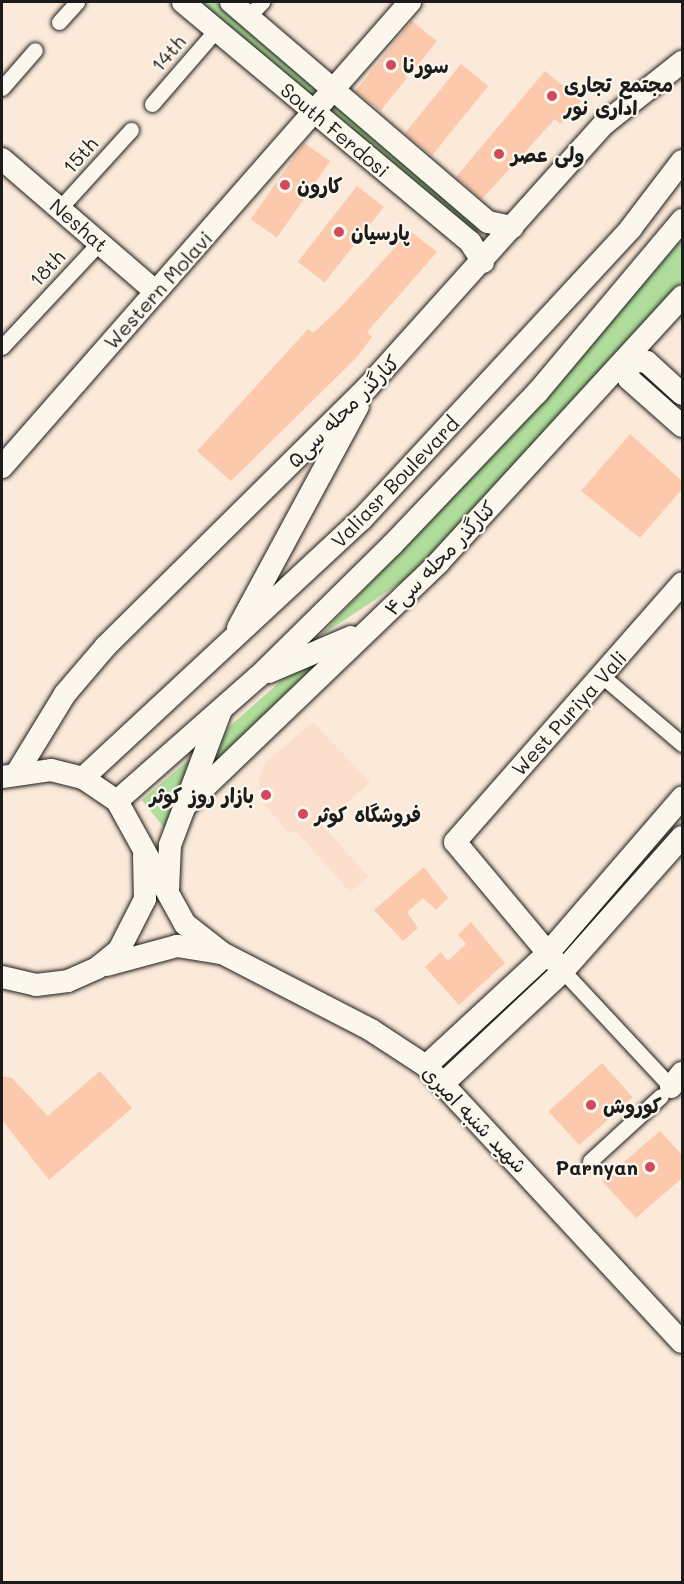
<!DOCTYPE html>
<meta charset="utf-8">
<style>
body{margin:0}
#map{position:relative;width:684px;height:1584px;overflow:hidden;background:#fbe9d9;font-family:Mali,"Playpen Sans Arabic",sans-serif}
div>[style]{position:absolute}
.built>*{inset:0;background:#fbdfcc}
.green>*{inset:0;background:#b0dd9b}
.building>*{inset:0;background:#fcc9ac;transform-origin:0 0}
.roads{filter:drop-shadow(0 0 2px #1c1c1c) drop-shadow(0 0 2px #1c1c1c)}
.street>*{height:15px;margin:-7.5px;padding:0 7.5px;transform-origin:7.5px;border-radius:7.5px;background:#fbf7ec}
.secondary>*{height:22px;margin:-11px;padding:0 11px;transform-origin:11px;border-radius:11px;background:#fbf7ec}
.dots>*{width:16px;height:16px;translate:-50% -50%;box-sizing:border-box;border:3px solid #fbf7ec;border-radius:50%}
span{translate:-50% -50%;white-space:nowrap;text-align:center;line-height:1.15;-webkit-text-stroke:4.5px #fbf7ec;paint-order:stroke}
.street-label{font-size:20px;color:#1c1c1c}
.poi-label{font-size:20px;color:#1c1c1c;font-weight:700}
.left{translate:0 -50%;text-align:left}
.right{translate:-100% -50%;text-align:right}
.frame{position:absolute;inset:0;border:3px solid #1c1c1c;pointer-events:none}
</style>
<div id="map">
<div class="built">
<i style="clip-path:polygon(313px 722px,370px 782px,322px 825px,369px 877px,350px 892px,296px 831px,289px 833px,262px 802px,259px 778px,265px 763px)"></i>
</div>
<div class="green">
<i style="clip-path:polygon(194px 2px,216px 2px,318px 88px,307px 99px)"></i>
<i style="clip-path:polygon(335px 100px,484px 224px,472px 237px,327px 110px)"></i>
<i style="clip-path:polygon(682px 239px,682px 282px,509px 477px,421px 569px,319px 637px,515px 430px)"></i>
<i style="clip-path:polygon(343px 640px,214px 766px,214px 749px,230px 726px,292px 671px)"></i>
<i style="clip-path:polygon(195px 754px,165px 829px,142px 800px)"></i>
</div>
<div class="building">
<i style="left:412px;top:21px;width:32px;height:90px;rotate:39deg"></i>
<i style="left:461px;top:64px;width:35px;height:89px;rotate:39deg"></i>
<i style="clip-path:polygon(545px 71px,581px 101px,560px 124px,555px 119px,482px 199px,456px 177px)"></i>
<i style="left:304px;top:143px;width:32px;height:93px;rotate:35deg"></i>
<i style="left:357px;top:186px;width:34px;height:96px;rotate:38deg"></i>
<i style="clip-path:polygon(410px 231px,437px 252px,367px 332px,372px 337px,356px 358px,231px 481px,197px 451px,308px 329px,313px 333px,339px 309px)"></i>
<i style="clip-path:polygon(630px 434px,682px 481px,682px 489px,640px 538px,581px 491px)"></i>
<i style="clip-path:polygon(424px 867px,448px 898px,436px 910px,423px 898px,407px 912px,418px 928px,403px 941px,374px 910px)"></i>
<i style="clip-path:polygon(471px 922px,505px 963px,459px 1005px,425px 967px,441px 952px,448px 961px,466px 944px,458px 935px)"></i>
<i style="left:602px;top:1063px;width:46px;height:72px;rotate:48deg"></i>
<i style="clip-path:polygon(100px 1071px,132px 1108px,49px 1180px,2px 1120px,2px 1076px,12px 1078px,48px 1116px)"></i>
<i style="clip-path:polygon(660px 1131px,682px 1155px,682px 1178px,636px 1218px,602px 1181px)"></i>
</div>
<div class="roads">
<div class="street">
<i style="left:248px;top:17px;width:21px;rotate:-47deg"></i>
<i style="left:59px;top:22px;width:27px;rotate:-48deg"></i>
<i style="left:2px;top:88px;width:50px;rotate:-49deg"></i>
<i style="left:152px;top:104px;width:98px;rotate:-49.1deg"></i>
<i style="left:59px;top:209px;width:107px;rotate:-47.7deg"></i>
<i style="left:2px;top:347px;width:142px;rotate:-47deg"></i>
<i style="left:602px;top:676px;width:105px;rotate:40.4deg"></i>
<i style="left:563px;top:971px;width:158px;rotate:47deg"></i>
<i style="left:590px;top:1161px;width:96px;rotate:-42.5deg"></i>
</div>
<div class="secondary">
<i style="left:183px;top:2px;width:374px;rotate:39.9deg"></i>
<i style="left:470px;top:242px;width:24px;rotate:57deg"></i>
<i style="left:231px;top:2px;width:338px;rotate:40.6deg"></i>
<i style="left:488px;top:222px;width:25px;rotate:12deg"></i>
<i style="left:2px;top:159px;width:203px;rotate:40.8deg"></i>
<i style="left:682px;top:394px;width:47px;rotate:-137.6deg"></i>
<i style="left:647px;top:362px;width:21px;rotate:-172deg"></i>
<i style="left:626px;top:359px;width:20px;rotate:81deg"></i>
<i style="left:629px;top:379px;width:71px;rotate:41.6deg"></i>
<i style="left:2px;top:467px;width:619px;rotate:-48.74deg"></i>
<i style="left:238px;top:628px;width:252px;rotate:-61.6deg"></i>
<i style="left:269px;top:672px;width:89px;rotate:-23.1deg"></i>
<i style="left:18px;top:771px;width:90px;rotate:-58.6deg"></i>
<i style="left:65px;top:694px;width:63px;rotate:-49.5deg"></i>
<i style="left:106px;top:646px;width:366px;rotate:-44.7deg"></i>
<i style="left:366px;top:389px;width:356px;rotate:-48.1deg"></i>
<i style="left:604px;top:124px;width:100px;rotate:-38.5deg"></i>
<i style="left:2px;top:777px;width:49px;rotate:-8.1deg"></i>
<i style="left:51px;top:770px;width:33px;rotate:14deg"></i>
<i style="left:83px;top:778px;width:41px;rotate:34.1deg"></i>
<i style="left:117px;top:801px;width:141px;rotate:61.1deg"></i>
<i style="left:185px;top:924px;width:47px;rotate:38.1deg"></i>
<i style="left:222px;top:953px;width:168px;rotate:27.3deg"></i>
<i style="left:371px;top:1030px;width:66px;rotate:33.2deg"></i>
<i style="left:426px;top:1066px;width:376px;rotate:47.2deg"></i>
<i style="left:83px;top:778px;width:381px;rotate:-42.9deg"></i>
<i style="left:362px;top:519px;width:396px;rotate:-47.2deg"></i>
<i style="left:631px;top:228px;width:84px;rotate:-52.7deg"></i>
<i style="left:117px;top:801px;width:189px;rotate:-41.4deg"></i>
<i style="left:259px;top:676px;width:187px;rotate:-44.6deg"></i>
<i style="left:392px;top:545px;width:210px;rotate:-46.4deg"></i>
<i style="left:537px;top:393px;width:226px;rotate:-50deg"></i>
<i style="left:185px;top:806px;width:352px;rotate:-43.8deg"></i>
<i style="left:439px;top:562px;width:360px;rotate:-47.5deg"></i>
<i style="left:168px;top:890px;width:45px;rotate:-87.5deg"></i>
<i style="left:170px;top:845px;width:144px;rotate:-69.3deg"></i>
<i style="left:107px;top:965px;width:73px;rotate:-15.2deg"></i>
<i style="left:177px;top:946px;width:45px;rotate:9deg"></i>
<i style="left:563px;top:971px;width:168px;rotate:-129.9deg"></i>
<i style="left:455px;top:842px;width:344px;rotate:-48.7deg"></i>
<i style="left:2px;top:977px;width:35px;rotate:13deg"></i>
<i style="left:36px;top:985px;width:32px;rotate:-7deg"></i>
<i style="left:68px;top:981px;width:32px;rotate:-24deg"></i>
<i style="left:97px;top:968px;width:28px;rotate:-39deg"></i>
<i style="left:119px;top:950px;width:57px;rotate:-63deg"></i>
<i style="left:145px;top:899px;width:43px;rotate:-91.3deg"></i>
<i style="left:426px;top:1066px;width:166px;rotate:-42.8deg"></i>
<i style="left:548px;top:953px;width:205px;rotate:-49.2deg"></i>
<i style="left:445px;top:1082px;width:162px;rotate:-43.2deg"></i>
<i style="left:563px;top:971px;width:179px;rotate:-48.4deg"></i>
<i style="left:671px;top:1087px;width:18px;rotate:-52deg"></i>
</div>
</div>
<div class="dots">
<i style="left:391px;top:65px;background:#d1495b"></i>
<i style="left:552px;top:96px;background:#d1495b"></i>
<i style="left:499px;top:154px;background:#d1495b"></i>
<i style="left:285px;top:185px;background:#d1495b"></i>
<i style="left:339px;top:232px;background:#d1495b"></i>
<i style="left:266px;top:795px;background:#d1495b"></i>
<i style="left:303px;top:814px;background:#d1495b"></i>
<i style="left:591px;top:1105px;background:#d1495b"></i>
<i style="left:650px;top:1167px;background:#d1495b"></i>
</div>
<div class="street-label">
<span style="left:168px;top:53px;rotate:-49deg">14th</span>
<span style="left:335px;top:130px;rotate:40deg">South Ferdosi</span>
<span style="left:80px;top:155px;rotate:-48deg">15th</span>
<span style="left:79px;top:225px;rotate:41deg">Neshat</span>
<span style="left:47px;top:268px;rotate:-47deg">18th</span>
<span style="left:158px;top:290px;rotate:-48deg">Western Molavi</span>
<span style="left:343px;top:411px;rotate:-45deg">کنارگذر محله سی۵</span>
<span style="left:395px;top:482px;rotate:-46deg">Valiasr Boulevard</span>
<span style="left:440px;top:558px;rotate:-46deg">کنارگذر محله سی۴</span>
<span style="left:569px;top:713px;rotate:-48deg">West Puriya Vali</span>
<span style="left:475px;top:1119px;rotate:46deg">شهید شنبه امیری</span>
</div>
<div class="poi-label">
<span class="left" style="left:403px;top:65px">سورنا</span>
<span class="left" style="left:564px;top:96px">مجتمع تجاری<br>اداری نور</span>
<span class="left" style="left:511px;top:154px">ولی عصر</span>
<span class="left" style="left:297px;top:185px">کارون</span>
<span class="left" style="left:351px;top:232px">پارسیان</span>
<span class="right" style="left:254px;top:795px">بازار روز کوثر</span>
<span class="left" style="left:315px;top:814px">فروشگاه کوثر</span>
<span class="left" style="left:603px;top:1105px">کوروش</span>
<span class="right" style="left:638px;top:1167px">Parnyan</span>
</div>
<div class="frame"></div>
</div>
